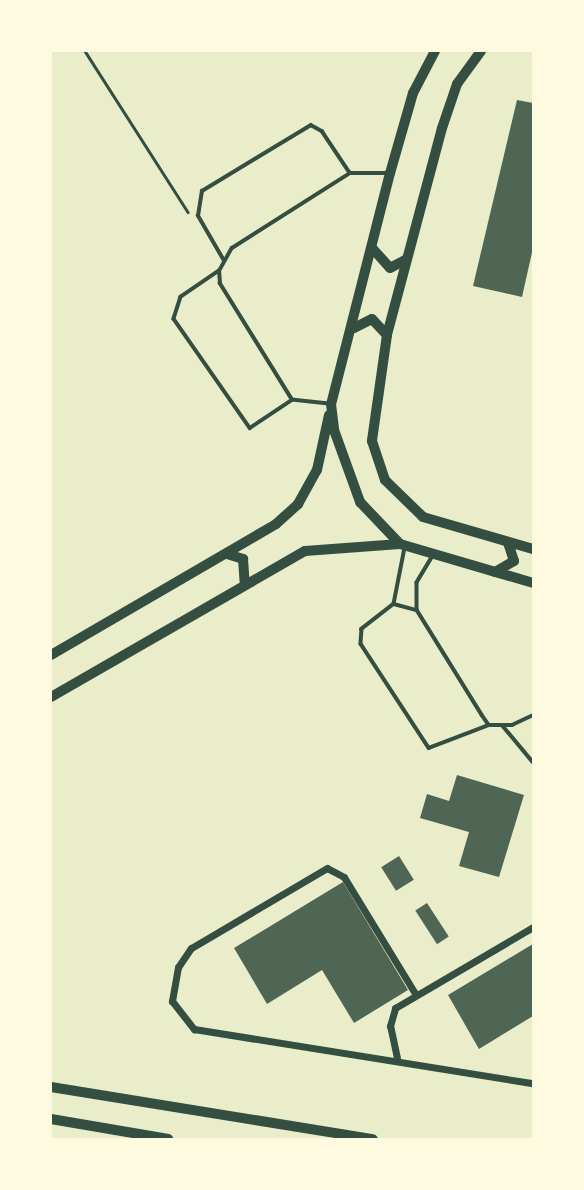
<!DOCTYPE html>
<style>
body{margin:0}
#map{position:relative;width:584px;height:1190px;overflow:hidden;background:#e9edc9;font-family:Commissioner,sans-serif}
div>[style]{position:absolute}
.building>*{inset:0;background:#4f6655;transform-origin:0 0}
.path>*{height:2.5px;margin:-1.25px;padding:0 1.25px;transform-origin:1.25px;border-radius:1.25px;background:#344e41}
.service>*{height:3.5px;margin:-1.75px;padding:0 1.75px;transform-origin:1.75px;border-radius:1.75px;background:#344e41}
.minor>*{height:7px;margin:-3.5px;padding:0 3.5px;transform-origin:3.5px;border-radius:3.5px;background:#344e41}
.tertiary>*{height:10px;margin:-5px;padding:0 5px;transform-origin:5px;border-radius:5px;background:#344e41}
.secondary>*{height:10px;margin:-5px;padding:0 5px;transform-origin:5px;border-radius:5px;background:#344e41}
span{translate:-50% -50%;white-space:nowrap;text-align:center;line-height:1.15;-webkit-text-stroke:5px #fefae0;paint-order:stroke}
.frame{position:absolute;inset:0;border:52px solid #fefae0;pointer-events:none}
</style>
<div id="map">
<div class="building">
<i style="clip-path:polygon(517px 100px,533px 103px,533px 248px,522px 297px,473px 286px)"></i>
<i style="clip-path:polygon(457px 775px,524px 795px,499px 877px,459px 866px,469px 832px,420px 818px,427px 794px,449px 801px)"></i>
<i style="left:399px;top:856px;width:28px;height:21px;rotate:58deg"></i>
<i style="clip-path:polygon(343px 882px,408px 990px,354px 1023px,322px 970px,267px 1004px,234px 948px)"></i>
<i style="left:427px;top:903px;width:40px;height:14px;rotate:57deg"></i>
<i style="clip-path:polygon(533px 944px,533px 1016px,479px 1049px,448px 995px)"></i>
</div>
<div class="path">
<i style="left:85px;top:51px;width:191px;rotate:57.4deg"></i>
</div>
<div class="service">
<i style="left:224px;top:261px;width:52px;rotate:-120deg"></i>
<i style="left:198px;top:216px;width:25px;rotate:-81deg"></i>
<i style="left:202px;top:191px;width:127px;rotate:-31.2deg"></i>
<i style="left:311px;top:125px;width:13px;rotate:29deg"></i>
<i style="left:322px;top:131px;width:50px;rotate:56.3deg"></i>
<i style="left:219px;top:271px;width:46px;rotate:145.6deg"></i>
<i style="left:181px;top:297px;width:23px;rotate:108deg"></i>
<i style="left:174px;top:319px;width:133px;rotate:55.1deg"></i>
<i style="left:250px;top:428px;width:50px;rotate:-33.7deg"></i>
<i style="left:329px;top:404px;width:37px;rotate:-174deg"></i>
<i style="left:292px;top:400px;width:137px;rotate:-121.8deg"></i>
<i style="left:220px;top:284px;width:13px;rotate:-94deg"></i>
<i style="left:219px;top:271px;width:26px;rotate:-61deg"></i>
<i style="left:232px;top:248px;width:140px;rotate:-32.4deg"></i>
<i style="left:350px;top:173px;width:38px"></i>
<i style="left:405px;top:548px;width:57px;rotate:101.1deg"></i>
<i style="left:394px;top:604px;width:41px;rotate:142deg"></i>
<i style="left:362px;top:629px;width:15px;rotate:94deg"></i>
<i style="left:361px;top:644px;width:124px;rotate:56.8deg"></i>
<i style="left:429px;top:748px;width:64px;rotate:-21deg"></i>
<i style="left:433px;top:556px;width:31px;rotate:121deg"></i>
<i style="left:417px;top:583px;width:27px;rotate:90deg"></i>
<i style="left:417px;top:610px;width:123px;rotate:58.2deg"></i>
<i style="left:482px;top:715px;width:12px;rotate:55deg"></i>
<i style="left:489px;top:725px;width:23px"></i>
<i style="left:512px;top:725px;width:23px;rotate:-25deg"></i>
<i style="left:394px;top:604px;width:24px;rotate:15deg"></i>
<i style="left:503px;top:726px;width:47px;rotate:50.2deg"></i>
</div>
<div class="minor">
<i style="left:416px;top:995px;width:138px;rotate:-121.4deg"></i>
<i style="left:344px;top:877px;width:19px;rotate:-152deg"></i>
<i style="left:327px;top:868px;width:158px;rotate:149.5deg"></i>
<i style="left:191px;top:948px;width:23px;rotate:124deg"></i>
<i style="left:178px;top:967px;width:35px;rotate:100deg"></i>
<i style="left:172px;top:1001px;width:36px;rotate:52deg"></i>
<i style="left:194px;top:1029px;width:343px;rotate:9.1deg"></i>
<i style="left:397px;top:1058px;width:33px;rotate:-102deg"></i>
<i style="left:390px;top:1026px;width:19px;rotate:-74deg"></i>
<i style="left:395px;top:1008px;width:160px;rotate:-30.4deg"></i>
</div>
<div class="tertiary">
<i style="left:435px;top:51px;width:47px;rotate:117.6deg"></i>
<i style="left:413px;top:93px;width:83px;rotate:106deg"></i>
<i style="left:390px;top:173px;width:238px;rotate:104.3deg"></i>
<i style="left:331px;top:404px;width:26px;rotate:83deg"></i>
<i style="left:334px;top:430px;width:77px;rotate:70.1deg"></i>
<i style="left:360px;top:502px;width:58px;rotate:46.4deg"></i>
<i style="left:400px;top:544px;width:139px;rotate:16.3deg"></i>
<i style="left:481px;top:51px;width:41px;rotate:126deg"></i>
<i style="left:457px;top:84px;width:46px;rotate:108.8deg"></i>
<i style="left:442px;top:128px;width:214px;rotate:104.9deg"></i>
<i style="left:387px;top:335px;width:107px;rotate:98.1deg"></i>
<i style="left:372px;top:441px;width:41px;rotate:71.6deg"></i>
<i style="left:385px;top:480px;width:53px;rotate:44.2deg"></i>
<i style="left:423px;top:517px;width:115px;rotate:16.2deg"></i>
<i style="left:373px;top:249px;width:25px;rotate:48deg"></i>
<i style="left:390px;top:268px;width:19px;rotate:-28deg"></i>
<i style="left:354px;top:328px;width:20px;rotate:-27deg"></i>
<i style="left:372px;top:319px;width:22px;rotate:47deg"></i>
<i style="left:227px;top:554px;width:17px;rotate:17deg"></i>
<i style="left:243px;top:559px;width:26px;rotate:86deg"></i>
<i style="left:495px;top:572px;width:22px;rotate:-30deg"></i>
<i style="left:514px;top:561px;width:19px;rotate:-108deg"></i>
<i style="left:51px;top:655px;width:260px;rotate:-30.2deg"></i>
<i style="left:276px;top:524px;width:30px;rotate:-42deg"></i>
<i style="left:298px;top:504px;width:39px;rotate:-61deg"></i>
<i style="left:317px;top:470px;width:56px;rotate:-77.7deg"></i>
<i style="left:51px;top:697px;width:293px;rotate:-29.9deg"></i>
<i style="left:305px;top:551px;width:95px;rotate:-4.2deg"></i>
</div>
<div class="secondary">
<i style="left:51px;top:1087px;width:326px;rotate:9.2deg"></i>
<i style="left:51px;top:1119px;width:119px;rotate:9.7deg"></i>
</div>
<div class="frame"></div>
</div>
